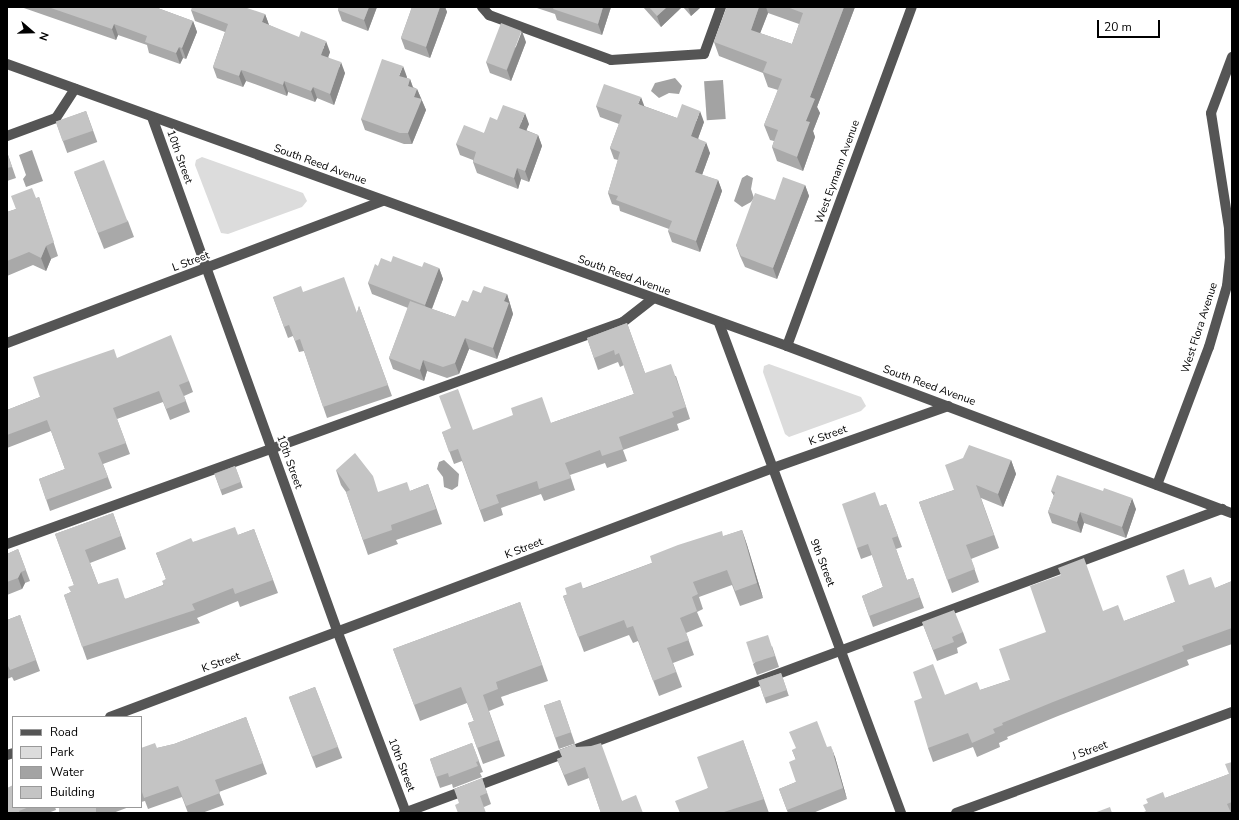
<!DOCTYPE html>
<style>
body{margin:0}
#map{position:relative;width:1239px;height:820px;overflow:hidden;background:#fff;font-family:"Nunito Sans",sans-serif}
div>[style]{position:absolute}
.green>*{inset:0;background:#dcdcdc}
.water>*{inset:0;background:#a3a3a3;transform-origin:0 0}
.minor>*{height:10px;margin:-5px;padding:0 5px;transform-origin:5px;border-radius:5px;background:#555}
.wall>*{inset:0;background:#a9a9a9;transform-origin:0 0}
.shaded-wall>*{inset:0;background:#898989}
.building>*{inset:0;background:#c4c4c4;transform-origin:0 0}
span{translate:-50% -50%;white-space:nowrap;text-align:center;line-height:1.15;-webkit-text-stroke:3.5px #fff;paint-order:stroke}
.street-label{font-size:11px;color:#000}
.frame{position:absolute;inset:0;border:8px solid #000;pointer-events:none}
.legend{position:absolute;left:12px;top:716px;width:130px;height:92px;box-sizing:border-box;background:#fff;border:1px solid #999;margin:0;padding:5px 7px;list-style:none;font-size:12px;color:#000}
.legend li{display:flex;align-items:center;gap:8px;height:20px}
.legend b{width:20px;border:1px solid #999}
.north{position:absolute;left:12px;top:12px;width:40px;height:40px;-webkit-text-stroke:3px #fff;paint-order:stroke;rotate:110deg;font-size:11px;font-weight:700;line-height:16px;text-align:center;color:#000}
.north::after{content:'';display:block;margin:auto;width:14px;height:18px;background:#000;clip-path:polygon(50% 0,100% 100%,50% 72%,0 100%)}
.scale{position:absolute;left:1097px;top:20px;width:63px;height:18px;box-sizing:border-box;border:2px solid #000;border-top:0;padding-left:5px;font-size:12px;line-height:14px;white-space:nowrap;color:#000;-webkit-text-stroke:3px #fff;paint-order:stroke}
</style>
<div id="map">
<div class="green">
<i style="clip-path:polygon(202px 157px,303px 193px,307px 201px,302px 207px,228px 234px,221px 233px,195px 165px,196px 160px)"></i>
<i style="clip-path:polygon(769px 364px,861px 397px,866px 406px,861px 411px,789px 437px,785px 434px,763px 372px,764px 366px)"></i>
</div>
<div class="water">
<i style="clip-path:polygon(675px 78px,682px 86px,679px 94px,669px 93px,659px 98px,651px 91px,655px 83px)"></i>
<i style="left:723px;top:80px;width:39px;height:19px;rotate:86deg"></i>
<i style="clip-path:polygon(32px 150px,43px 181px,26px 187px,23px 179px,26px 175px,19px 155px)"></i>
<i style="clip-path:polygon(747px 175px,753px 178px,751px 189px,754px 198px,751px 202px,742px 207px,734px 201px,742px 178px)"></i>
<i style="clip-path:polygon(444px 460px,459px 474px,458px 486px,452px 490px,444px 487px,443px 477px,437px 469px,439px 462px)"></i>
</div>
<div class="minor">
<i style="left:482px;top:7px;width:11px;rotate:49deg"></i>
<i style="left:489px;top:15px;width:130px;rotate:20.2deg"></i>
<i style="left:611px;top:60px;width:93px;rotate:-3.7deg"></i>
<i style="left:704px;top:54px;width:50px;rotate:-70.1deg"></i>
<i style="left:7px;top:64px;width:829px;rotate:19.88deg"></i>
<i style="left:787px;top:346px;width:475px;rotate:20.6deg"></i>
<i style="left:152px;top:117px;width:548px;rotate:70.18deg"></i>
<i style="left:338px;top:633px;width:192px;rotate:69.3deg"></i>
<i style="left:7px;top:136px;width:52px;rotate:-20.2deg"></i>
<i style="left:56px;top:118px;width:35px;rotate:-57deg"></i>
<i style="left:719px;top:323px;width:523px;rotate:69.62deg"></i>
<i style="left:7px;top:343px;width:402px;rotate:-20.7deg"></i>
<i style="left:787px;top:346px;width:361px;rotate:-69.8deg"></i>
<i style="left:1157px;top:485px;width:147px;rotate:-69.4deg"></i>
<i style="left:1209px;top:347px;width:64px;rotate:-73.6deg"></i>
<i style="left:1227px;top:286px;width:28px;rotate:-84deg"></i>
<i style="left:1230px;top:258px;width:30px;rotate:-92deg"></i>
<i style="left:1229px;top:228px;width:116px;rotate:-98.9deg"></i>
<i style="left:1211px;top:113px;width:60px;rotate:-69.4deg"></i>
<i style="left:7px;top:544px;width:655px;rotate:-19.82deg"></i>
<i style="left:623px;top:322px;width:37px;rotate:-38deg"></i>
<i style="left:110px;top:717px;width:708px;rotate:-20.58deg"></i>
<i style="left:773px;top:468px;width:186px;rotate:-19.5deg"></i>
<i style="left:7px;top:755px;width:6px;rotate:-18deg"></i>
<i style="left:404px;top:813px;width:873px;rotate:-20.39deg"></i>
<i style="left:956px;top:813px;width:294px;rotate:-20.1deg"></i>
</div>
<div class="wall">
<i style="clip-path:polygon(21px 7px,155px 7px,193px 21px,197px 32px,186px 59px,183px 58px,180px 64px,149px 53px,147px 45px,118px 35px,116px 40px)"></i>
<i style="clip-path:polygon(339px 7px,377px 7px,368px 31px,342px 21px,338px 10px)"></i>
<i style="clip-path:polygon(412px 7px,445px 7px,447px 12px,430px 58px,405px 49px,401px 38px)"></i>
<i style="clip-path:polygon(534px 7px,611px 7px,602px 35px,557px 20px,555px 14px)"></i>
<i style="clip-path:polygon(643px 7px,682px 7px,661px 27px)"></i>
<i style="clip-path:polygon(683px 7px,701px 7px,691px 16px)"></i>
<i style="clip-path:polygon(evenodd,727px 7px,855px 7px,817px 107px,820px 113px,813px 131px,815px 137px,803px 171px,777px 161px,772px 147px,774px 141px,770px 140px,764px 125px,778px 90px,768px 87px,763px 73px,719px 56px,714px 42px,727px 7px,768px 13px,799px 24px,792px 44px,760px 33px,768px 13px)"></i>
<i style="clip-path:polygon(191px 10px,265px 14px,269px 25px,330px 52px,328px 57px,345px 73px,334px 105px,317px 98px,315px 102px,288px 92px,287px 96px,249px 82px,246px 81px,243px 87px,217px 78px,213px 67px,225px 32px,195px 21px)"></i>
<i style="clip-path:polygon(526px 42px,511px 81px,490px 73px,486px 62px)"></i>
<i style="clip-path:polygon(407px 77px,407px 78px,410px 79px,413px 87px,417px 89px,426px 110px,412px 144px,404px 144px,365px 130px,361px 119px)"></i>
<i style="clip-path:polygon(596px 106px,644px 106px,677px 118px,704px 122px,698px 138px,710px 153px,702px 175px,718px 180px,722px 191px,700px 252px,672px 242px,668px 231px,669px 229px,620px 211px,619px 206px,612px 204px,608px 193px,618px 160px,614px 159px,610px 148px,619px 124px,600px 117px)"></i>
<i style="left:86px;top:111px;width:33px;height:32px;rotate:70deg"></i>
<i style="clip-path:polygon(497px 120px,529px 124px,526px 130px,538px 135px,542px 146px,529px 182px,521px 179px,518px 189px,477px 173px,473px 162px,473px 160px,460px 155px,456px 144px,484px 133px)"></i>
<i style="clip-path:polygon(7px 152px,16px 178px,7px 181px)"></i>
<i style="clip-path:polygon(74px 172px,128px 221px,134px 237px,104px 249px)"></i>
<i style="clip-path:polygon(805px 185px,809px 196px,777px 279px,745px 267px,740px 256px,736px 245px,775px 200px)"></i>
<i style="clip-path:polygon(39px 197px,58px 256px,51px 259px,46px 271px,33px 265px,7px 276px,7px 212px,16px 209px)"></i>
<i style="clip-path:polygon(391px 262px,422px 267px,439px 268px,443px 279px,432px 309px,455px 317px,468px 302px,481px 293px,507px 294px,513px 314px,497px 359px,469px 349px,459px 374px,447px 378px,427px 371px,424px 381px,393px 369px,389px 358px,408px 308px,372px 294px,368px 283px,378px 266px)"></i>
<i style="clip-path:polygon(303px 292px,357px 313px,359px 306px,392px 396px,327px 418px,304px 351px,299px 352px,293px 336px,288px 338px,273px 297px)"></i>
<i style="clip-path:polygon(627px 323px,645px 373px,676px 376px,690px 419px,677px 424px,679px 430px,623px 450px,627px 461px,607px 468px,605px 463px,570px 475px,575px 490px,544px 501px,541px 494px,501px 508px,503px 515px,484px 522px,462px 461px,454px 464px,442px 432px,473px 430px,551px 423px,634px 394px,624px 365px,620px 367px,618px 362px,598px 370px,587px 338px)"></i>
<i style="clip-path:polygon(117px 358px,189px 381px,193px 392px,184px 396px,190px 412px,170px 420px,163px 402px,117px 419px,130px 454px,103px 464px,112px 488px,50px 511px,39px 479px,65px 469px,51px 431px,7px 448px,7px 410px,40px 397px)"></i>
<i style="clip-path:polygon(1011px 460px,1016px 474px,1003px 507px,981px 498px,999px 548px,971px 559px,979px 582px,952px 593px,919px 502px,954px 490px)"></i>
<i style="left:235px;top:466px;width:23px;height:22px;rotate:70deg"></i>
<i style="clip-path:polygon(336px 470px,378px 492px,410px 491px,428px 484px,442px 524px,396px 540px,398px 544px,368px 555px,346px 492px,341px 485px)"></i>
<i style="clip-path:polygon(1051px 491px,1103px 491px,1136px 509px,1126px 538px,1084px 523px,1081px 533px,1052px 523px,1048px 512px,1054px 496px)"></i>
<i style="clip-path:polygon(886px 504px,902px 547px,896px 549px,907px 580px,913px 578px,924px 608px,873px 627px,862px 596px,883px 587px,872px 555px,861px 559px,857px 548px,880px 506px)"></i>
<i style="clip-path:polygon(113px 513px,126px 549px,90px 563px,98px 584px,126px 599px,163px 585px,166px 579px,156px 553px,193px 542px,238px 535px,254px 529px,278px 593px,240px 607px,238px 601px,197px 618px,200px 623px,87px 660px,64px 595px,71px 592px,74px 585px,55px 534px)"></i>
<i style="clip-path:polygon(742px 530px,747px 545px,763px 598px,740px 606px,732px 585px,699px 597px,703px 609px,697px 612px,703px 626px,686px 633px,694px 655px,673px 663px,682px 687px,659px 696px,638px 641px,633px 643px,629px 635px,584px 652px,563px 596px,724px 536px)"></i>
<i style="clip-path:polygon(18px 549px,30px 581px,25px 583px,22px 589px,7px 595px,7px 554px)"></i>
<i style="clip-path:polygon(1232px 581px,1232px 644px,1187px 660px,1189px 665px,1058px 716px,1007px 737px,1008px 739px,999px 743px,1000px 747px,977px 757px,973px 747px,933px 762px,928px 748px,945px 695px,980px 690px,1010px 680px,1103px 611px,1124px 621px,1175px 602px,1189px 585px,1215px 588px)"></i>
<i style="clip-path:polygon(520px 602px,548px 681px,501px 697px,504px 705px,489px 711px,505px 756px,483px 764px,468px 723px,474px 721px,467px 703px,420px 721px,393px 649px)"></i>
<i style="clip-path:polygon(20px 615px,40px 671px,14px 681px,12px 677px,7px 679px,7px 620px)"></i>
<i style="clip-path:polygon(922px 622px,963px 632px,967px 643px,957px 648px,958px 653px,937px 661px)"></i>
<i style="clip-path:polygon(772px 646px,779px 667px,757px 675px,753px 664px)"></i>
<i style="left:781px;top:673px;width:24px;height:24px;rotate:71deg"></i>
<i style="left:315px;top:687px;width:76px;height:28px;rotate:69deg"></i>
<i style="left:560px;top:700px;width:46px;height:17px;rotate:71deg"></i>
<i style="clip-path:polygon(246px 717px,267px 774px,219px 792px,224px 805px,202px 813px,188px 813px,182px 797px,148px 809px,145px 801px,141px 802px,141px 748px,157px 748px,174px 744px)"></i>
<i style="clip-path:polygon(743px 740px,769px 813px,679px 813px,708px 788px)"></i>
<i style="clip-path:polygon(472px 743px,483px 772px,480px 773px,482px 777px,453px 788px,452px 784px,440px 788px,430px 759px)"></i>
<i style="clip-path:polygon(576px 747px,622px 801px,601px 813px,589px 778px,568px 786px,557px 759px,562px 757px)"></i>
<i style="clip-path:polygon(827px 747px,835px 757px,847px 799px,813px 813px,788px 813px,779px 789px,796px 782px,796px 760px,792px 750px)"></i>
<i style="clip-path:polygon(1232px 762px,1232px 813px,1142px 813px,1146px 812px,1148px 803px,1165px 798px,1229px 774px)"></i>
<i style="clip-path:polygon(482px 778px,491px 804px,484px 807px,459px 803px)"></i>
<i style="clip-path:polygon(13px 807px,55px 807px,56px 810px,48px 813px,7px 813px)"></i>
<i style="clip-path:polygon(59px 807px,129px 807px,113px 813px,61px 813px)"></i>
</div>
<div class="shaded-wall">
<i style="clip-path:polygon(369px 7px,377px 7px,368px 31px,364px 20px)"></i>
<i style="clip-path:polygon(440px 7px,445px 7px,447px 12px,430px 58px,426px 47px)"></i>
<i style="clip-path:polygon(603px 7px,611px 7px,602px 35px,598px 24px)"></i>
<i style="clip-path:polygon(667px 7px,682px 7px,661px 27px,657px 16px)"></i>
<i style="clip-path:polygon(688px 7px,701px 7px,691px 16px)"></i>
<i style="clip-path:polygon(759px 7px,766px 7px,768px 13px,756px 44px,751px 30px)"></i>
<i style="clip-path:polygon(844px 7px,855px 7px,817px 107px,820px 113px,813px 131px,815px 137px,803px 171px,797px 157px,810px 97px)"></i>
<i style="clip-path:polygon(265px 14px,269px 25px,262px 22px)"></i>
<i style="clip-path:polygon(193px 21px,197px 32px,186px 59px,182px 48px)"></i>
<i style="clip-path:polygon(114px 24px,118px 35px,116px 40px,112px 29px)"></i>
<i style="clip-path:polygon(522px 31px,526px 42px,511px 81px,507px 70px)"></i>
<i style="clip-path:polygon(326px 41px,330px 52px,325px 66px,321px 55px)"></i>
<i style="clip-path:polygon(179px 47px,183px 58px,180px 64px,176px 53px)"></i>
<i style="clip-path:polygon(341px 62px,345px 73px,334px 105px,330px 94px)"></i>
<i style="clip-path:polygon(403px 66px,407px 77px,403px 87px,399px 76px)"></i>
<i style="clip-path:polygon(241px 70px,246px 81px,243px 87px,239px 76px)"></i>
<i style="clip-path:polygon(410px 79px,414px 91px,408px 86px)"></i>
<i style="clip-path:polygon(284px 81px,288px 92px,287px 96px,283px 85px)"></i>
<i style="clip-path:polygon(313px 87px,317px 98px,315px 102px,311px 91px)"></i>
<i style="clip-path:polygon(417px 89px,426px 110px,412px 144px,408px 133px,414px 97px)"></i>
<i style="clip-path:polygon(641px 97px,645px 108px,638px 104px)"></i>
<i style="clip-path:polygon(700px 111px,704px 122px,695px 147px,691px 136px)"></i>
<i style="clip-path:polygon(525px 113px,529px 124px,523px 139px,519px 128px)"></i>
<i style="clip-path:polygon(538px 135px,542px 146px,529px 182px,525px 171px)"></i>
<i style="clip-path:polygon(706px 142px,710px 153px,699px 183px,695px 172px)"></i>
<i style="clip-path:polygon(517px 168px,521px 179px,518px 189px,514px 178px)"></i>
<i style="clip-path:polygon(718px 180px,722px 191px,700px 252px,696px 241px)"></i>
<i style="clip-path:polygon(805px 185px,809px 196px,777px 279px,773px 268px)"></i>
<i style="clip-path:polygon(46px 246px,51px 259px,46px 271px,41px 258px)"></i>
<i style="clip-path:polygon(439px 268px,443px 279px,429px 316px,425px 305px)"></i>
<i style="clip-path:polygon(507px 294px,513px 314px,497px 359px,493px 348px,504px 301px)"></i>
<i style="clip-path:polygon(465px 338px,469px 349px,459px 374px,455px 363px)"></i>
<i style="clip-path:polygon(423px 360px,427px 371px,424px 381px,420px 370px)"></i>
<i style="clip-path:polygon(1011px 460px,1016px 474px,1003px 507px,998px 494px)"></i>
<i style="clip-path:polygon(1132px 498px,1136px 509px,1126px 538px,1122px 527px)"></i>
<i style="clip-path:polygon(1080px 512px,1084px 523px,1081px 533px,1077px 522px)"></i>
<i style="clip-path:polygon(742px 530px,747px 545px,763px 598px,757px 583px)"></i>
<i style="clip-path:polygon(21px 572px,25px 583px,22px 589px,18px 578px)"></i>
<i style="clip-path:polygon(831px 746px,835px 757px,847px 799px,843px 788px)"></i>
</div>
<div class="building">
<i style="clip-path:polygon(48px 7px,155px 7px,193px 21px,182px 48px,179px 47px,176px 53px,145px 42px,147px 36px,114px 24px,112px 29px)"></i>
<i style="clip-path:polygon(192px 7px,244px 7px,265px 14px,262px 22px,299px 37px,301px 31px,326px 41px,321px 55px,341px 62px,330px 94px,313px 87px,311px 91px,284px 81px,283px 85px,245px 71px,241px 70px,239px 76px,213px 67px,228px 24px,191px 10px)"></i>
<i style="clip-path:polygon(339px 7px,369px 7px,364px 20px,338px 10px)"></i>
<i style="clip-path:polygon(412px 7px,440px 7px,426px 47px,401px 38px)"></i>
<i style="clip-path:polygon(554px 7px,603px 7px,598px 24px,553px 9px)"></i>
<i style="clip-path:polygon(649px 7px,667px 7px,657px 16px)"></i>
<i style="clip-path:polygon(727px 7px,759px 7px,751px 30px,792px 44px,803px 13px,787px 7px,844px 7px,810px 97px,815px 99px,806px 121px,810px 122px,797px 157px,772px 147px,778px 130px,764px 125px,782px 79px,763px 72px,767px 62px,714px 42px)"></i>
<i style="left:501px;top:23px;width:22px;height:42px;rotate:21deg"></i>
<i style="clip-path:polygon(382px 59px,403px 66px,399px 76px,410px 79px,408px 86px,417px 89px,414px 97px,422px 99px,408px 133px,400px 133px,361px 119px)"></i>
<i style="clip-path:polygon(604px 84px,641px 97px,638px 104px,677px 118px,682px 104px,700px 111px,691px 136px,706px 142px,695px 172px,718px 180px,696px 241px,668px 231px,672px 221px,616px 200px,618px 196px,608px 193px,620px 152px,610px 148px,622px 115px,596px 106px)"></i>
<i style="clip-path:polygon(503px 105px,525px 113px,519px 128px,538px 135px,525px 171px,517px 168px,514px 178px,473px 162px,476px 152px,456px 144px,464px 125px,484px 133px,490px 117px,497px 120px)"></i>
<i style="left:86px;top:111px;width:21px;height:32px;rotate:71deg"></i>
<i style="clip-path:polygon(7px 152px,12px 167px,7px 168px)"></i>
<i style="left:104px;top:160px;width:66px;height:32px;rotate:69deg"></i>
<i style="clip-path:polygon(783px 177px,805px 185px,773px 268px,741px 256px,736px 245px,755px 193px,775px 200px)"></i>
<i style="clip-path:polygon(32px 188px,36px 198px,39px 197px,54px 242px,46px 246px,41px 258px,29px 252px,7px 261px,7px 212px,16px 209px,11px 196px)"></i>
<i style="clip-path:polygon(393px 256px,422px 267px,424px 262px,439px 268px,425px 305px,368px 283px,375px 264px,378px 266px,381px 258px,391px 262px)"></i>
<i style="clip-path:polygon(344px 277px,357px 313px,359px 306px,388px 385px,323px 407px,300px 339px,295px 341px,289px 325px,284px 327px,273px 297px,301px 286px,303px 292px)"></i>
<i style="clip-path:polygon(484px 286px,507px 294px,504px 301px,509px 303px,493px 348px,465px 338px,455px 363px,443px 367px,423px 360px,420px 370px,389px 358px,410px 301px,455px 317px,462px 300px,468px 302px,473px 290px,481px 293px)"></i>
<i style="clip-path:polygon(627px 323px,645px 373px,671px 364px,686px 407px,672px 412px,674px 417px,619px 437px,623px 449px,602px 456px,600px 450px,565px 463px,571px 478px,539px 489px,537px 481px,496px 495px,499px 503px,480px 510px,458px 449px,449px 452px,442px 432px,451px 428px,439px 396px,458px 389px,473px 430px,513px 415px,511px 408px,542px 397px,551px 423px,634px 394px,619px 353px,615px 355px,614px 350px,594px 358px,587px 338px)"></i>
<i style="clip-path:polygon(171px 335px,189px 381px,179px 385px,186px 401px,166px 409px,159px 391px,113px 408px,126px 443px,98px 453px,108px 477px,46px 500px,39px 479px,65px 469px,47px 420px,7px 435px,7px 410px,40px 397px,33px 377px,114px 349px,117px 358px)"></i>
<i style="clip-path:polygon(969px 445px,1011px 460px,998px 494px,976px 485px,994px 535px,966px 545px,975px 569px,947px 580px,919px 502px,954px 490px,945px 465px,963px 458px)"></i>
<i style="clip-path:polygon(355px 453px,373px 476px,378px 492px,407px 482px,410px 491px,428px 484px,436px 509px,391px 525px,392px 530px,363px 540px,346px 492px,350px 490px,336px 470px)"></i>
<i style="left:235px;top:466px;width:17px;height:22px;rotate:69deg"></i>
<i style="clip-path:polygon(1057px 475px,1103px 491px,1104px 488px,1132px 498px,1122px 527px,1080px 512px,1077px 522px,1048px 512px,1055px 492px,1051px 491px)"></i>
<i style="clip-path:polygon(875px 492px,880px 506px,886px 504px,898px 536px,892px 538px,907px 580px,913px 578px,920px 597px,869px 616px,862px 596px,883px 587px,868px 544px,857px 548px,842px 504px)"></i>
<i style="clip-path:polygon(113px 513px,121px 536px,85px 550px,98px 584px,118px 578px,125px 599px,164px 585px,162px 581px,166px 579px,156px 553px,191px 538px,193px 542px,235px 527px,238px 535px,254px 529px,273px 580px,235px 594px,233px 588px,192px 604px,195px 610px,82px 647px,64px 595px,71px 592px,68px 587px,74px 585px,55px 534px)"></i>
<i style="clip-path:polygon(742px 530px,757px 583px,735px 591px,727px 570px,693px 582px,698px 594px,692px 597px,697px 611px,680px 618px,689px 640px,667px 648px,676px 672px,653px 681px,633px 626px,627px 628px,624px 620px,578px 637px,563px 596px,567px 595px,565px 588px,581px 582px,583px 589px,652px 563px,650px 556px,678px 545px,722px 531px,723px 536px)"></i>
<i style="clip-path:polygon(18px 549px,26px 570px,21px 572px,18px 578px,7px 582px,7px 554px)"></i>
<i style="clip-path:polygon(1084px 558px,1103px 611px,1118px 605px,1124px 621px,1175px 602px,1166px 576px,1184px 569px,1189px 585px,1211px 577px,1215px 588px,1232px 581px,1232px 628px,1182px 646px,1184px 651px,1053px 702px,1002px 723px,1003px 725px,993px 729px,995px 733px,972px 743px,968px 733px,928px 748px,914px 701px,922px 698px,913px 672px,933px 664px,945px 695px,977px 682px,980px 690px,1010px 680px,999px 649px,1046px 632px,1030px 586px,1061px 575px,1058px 568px)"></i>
<i style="clip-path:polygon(520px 602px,542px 665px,496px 682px,498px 689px,483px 695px,499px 740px,477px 748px,468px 723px,474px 721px,461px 687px,414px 705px,393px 649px)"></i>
<i style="clip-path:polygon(954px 610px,963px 632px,952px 637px,954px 642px,933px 650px,922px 622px)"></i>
<i style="clip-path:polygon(20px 615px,36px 660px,10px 670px,8px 666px,7px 666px,7px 620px)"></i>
<i style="left:768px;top:635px;width:22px;height:23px;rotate:72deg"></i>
<i style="left:781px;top:673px;width:18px;height:24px;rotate:71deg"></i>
<i style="left:315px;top:687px;width:64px;height:28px;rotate:69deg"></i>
<i style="left:560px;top:700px;width:34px;height:17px;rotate:71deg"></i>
<i style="clip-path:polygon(246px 717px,263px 763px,215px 780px,220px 793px,186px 806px,178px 786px,144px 798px,141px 789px,141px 748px,155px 743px,157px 748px,174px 744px)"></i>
<i style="clip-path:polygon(817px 721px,827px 747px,831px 746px,843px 788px,787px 810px,779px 789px,796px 782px,789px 762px,796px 759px,792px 750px,796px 748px,789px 732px)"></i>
<i style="clip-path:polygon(743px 740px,764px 799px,721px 813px,680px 813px,675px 801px,708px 788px,697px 757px)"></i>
<i style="clip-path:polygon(472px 743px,479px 761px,476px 762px,478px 766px,449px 777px,448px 773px,436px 777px,430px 759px)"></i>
<i style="clip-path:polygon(601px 743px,622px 801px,636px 795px,643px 813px,600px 813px,601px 813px,585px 767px,564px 775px,557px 759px,562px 757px,559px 750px,575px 744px,576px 747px,591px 746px)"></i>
<i style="clip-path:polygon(1232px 762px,1232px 802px,1227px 804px,1231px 813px,1142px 813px,1146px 811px,1143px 805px,1148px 803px,1146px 799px,1163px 792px,1165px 798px,1229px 774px,1225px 764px)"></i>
<i style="clip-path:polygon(482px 778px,487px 793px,480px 796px,486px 813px,458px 813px,455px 805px,459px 803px,454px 789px)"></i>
<i style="clip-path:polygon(13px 785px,13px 807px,29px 807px,19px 811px,20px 813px,7px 813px,7px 788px)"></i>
<i style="left:59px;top:807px;width:37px;height:6px"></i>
<i style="clip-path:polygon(1110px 807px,1112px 813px,1094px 813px)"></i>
</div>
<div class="street-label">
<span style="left:179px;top:157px;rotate:70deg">10th Street</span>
<span style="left:320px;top:165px;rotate:20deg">South Reed Avenue</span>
<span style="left:838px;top:172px;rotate:-70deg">West Eymann Avenue</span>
<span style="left:191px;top:262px;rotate:-20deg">L Street</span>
<span style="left:624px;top:276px;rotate:20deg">South Reed Avenue</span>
<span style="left:1200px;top:328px;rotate:-72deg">West Flora Avenue</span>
<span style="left:929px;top:386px;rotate:20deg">South Reed Avenue</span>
<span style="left:828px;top:436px;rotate:-20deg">K Street</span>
<span style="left:289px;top:462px;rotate:70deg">10th Street</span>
<span style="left:524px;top:549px;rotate:-21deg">K Street</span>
<span style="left:822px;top:563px;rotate:69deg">9th Street</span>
<span style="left:221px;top:663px;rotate:-20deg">K Street</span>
<span style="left:1090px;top:751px;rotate:-20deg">J Street</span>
<span style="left:401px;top:765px;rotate:69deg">10th Street</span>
</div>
<div class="frame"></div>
<ul class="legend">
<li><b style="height:5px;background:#555"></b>Road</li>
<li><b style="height:11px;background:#dcdcdc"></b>Park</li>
<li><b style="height:11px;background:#a3a3a3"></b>Water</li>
<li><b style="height:11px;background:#c4c4c4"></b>Building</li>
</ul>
<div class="north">N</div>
<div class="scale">20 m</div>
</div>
